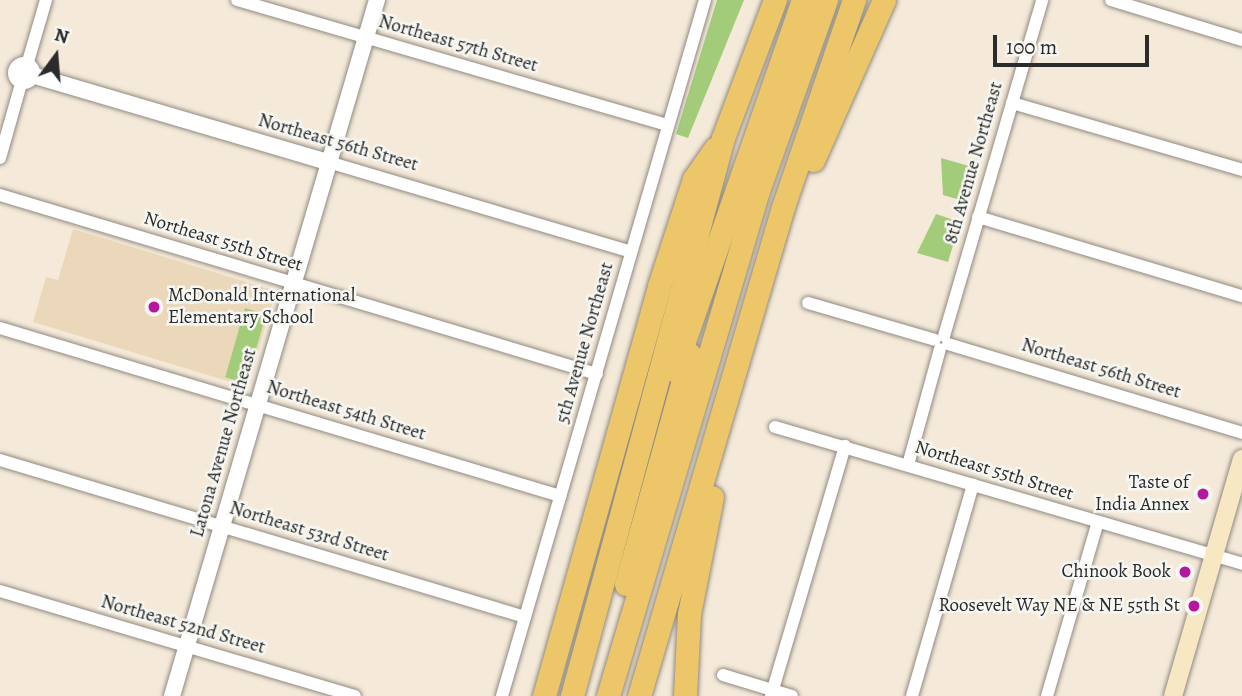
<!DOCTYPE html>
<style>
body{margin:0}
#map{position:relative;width:1242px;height:696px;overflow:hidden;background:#f5ead9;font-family:Alegreya,serif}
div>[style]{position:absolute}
.built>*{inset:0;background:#ebd8ba}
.green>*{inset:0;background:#a2cc79;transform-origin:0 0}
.roads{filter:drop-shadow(0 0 2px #908a82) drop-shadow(0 0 2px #908a82)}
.minor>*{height:12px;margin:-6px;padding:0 6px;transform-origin:6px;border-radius:6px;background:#fff}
.tertiary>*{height:16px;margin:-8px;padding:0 8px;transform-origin:8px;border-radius:8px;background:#fff}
.tertiary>.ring{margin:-8px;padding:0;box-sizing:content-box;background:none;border:16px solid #fff;border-radius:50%}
.secondary>*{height:18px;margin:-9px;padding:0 9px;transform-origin:9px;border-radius:9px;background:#f7e8c3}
.motorway>*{height:23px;margin:-11.5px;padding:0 11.5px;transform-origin:11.5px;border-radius:11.5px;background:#ecc669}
.dots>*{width:19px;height:19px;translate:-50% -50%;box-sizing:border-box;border:4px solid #f6f6f2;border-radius:50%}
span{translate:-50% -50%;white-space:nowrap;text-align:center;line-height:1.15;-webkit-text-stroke:5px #f6f6f2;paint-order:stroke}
.street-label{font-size:19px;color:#2b2b2b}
.poi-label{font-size:19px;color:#2b2b2b}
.left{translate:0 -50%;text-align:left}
.right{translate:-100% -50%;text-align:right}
.north{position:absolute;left:21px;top:21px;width:70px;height:70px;-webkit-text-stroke:5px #f6f6f2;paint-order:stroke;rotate:16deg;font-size:19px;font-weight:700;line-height:28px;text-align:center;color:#2b2b2b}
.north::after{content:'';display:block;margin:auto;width:24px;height:32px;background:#2b2b2b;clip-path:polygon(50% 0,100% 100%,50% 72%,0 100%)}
.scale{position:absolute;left:993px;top:35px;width:156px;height:32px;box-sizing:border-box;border:4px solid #2b2b2b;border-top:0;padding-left:9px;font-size:21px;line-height:24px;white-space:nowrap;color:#2b2b2b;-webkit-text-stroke:5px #f6f6f2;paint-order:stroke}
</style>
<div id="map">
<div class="built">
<i style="clip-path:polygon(73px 229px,276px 291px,247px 387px,33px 322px,46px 277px,58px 280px)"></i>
</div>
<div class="green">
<i style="clip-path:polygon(717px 0,744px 0,688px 138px,676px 134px)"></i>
<i style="clip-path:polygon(941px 158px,976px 168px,967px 202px,943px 195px)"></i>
<i style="clip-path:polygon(936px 214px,960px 222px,948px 262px,917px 253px)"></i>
<i style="left:245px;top:308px;width:22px;height:72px;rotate:16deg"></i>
</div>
<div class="roads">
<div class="minor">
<i style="left:237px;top:0;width:449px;rotate:16.2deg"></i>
<i style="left:1111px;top:0;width:137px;rotate:17deg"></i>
<i style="left:27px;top:65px;width:68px;rotate:-73.7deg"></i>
<i style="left:1012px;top:103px;width:240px;rotate:16.2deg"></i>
<i style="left:0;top:158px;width:81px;rotate:-74.2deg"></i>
<i style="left:328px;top:162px;width:316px;rotate:16.5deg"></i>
<i style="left:0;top:195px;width:623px;rotate:16.69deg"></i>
<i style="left:978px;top:217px;width:276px;rotate:16.7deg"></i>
<i style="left:808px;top:303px;width:132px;rotate:16.2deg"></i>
<i style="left:0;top:328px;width:585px;rotate:16.7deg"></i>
<i style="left:944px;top:336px;width:350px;rotate:-73.7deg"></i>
<i style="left:948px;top:344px;width:307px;rotate:16.8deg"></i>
<i style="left:775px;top:427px;width:487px;rotate:16.3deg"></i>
<i style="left:0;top:460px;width:548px;rotate:16.65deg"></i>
<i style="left:908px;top:465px;width:120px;rotate:-74.6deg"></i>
<i style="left:0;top:591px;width:370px;rotate:16.5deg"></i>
<i style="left:723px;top:675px;width:72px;rotate:16.9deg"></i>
<i style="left:502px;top:696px;width:725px;rotate:-73.74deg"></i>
<i style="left:771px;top:696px;width:261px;rotate:-73.5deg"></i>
<i style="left:912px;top:696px;width:220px;rotate:-73.9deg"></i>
<i style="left:1047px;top:696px;width:181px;rotate:-73.7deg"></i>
</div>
<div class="tertiary">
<i class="ring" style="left:16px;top:65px;width:0;height:0"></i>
<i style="left:32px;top:75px;width:309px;rotate:16.4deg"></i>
<i style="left:172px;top:696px;width:726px;rotate:-73.59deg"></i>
</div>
<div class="secondary">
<i style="left:1173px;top:696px;width:247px;rotate:-73.8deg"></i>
</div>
<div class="motorway">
<i style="left:813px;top:160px;width:175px;rotate:-66.1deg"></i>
<i style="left:674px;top:370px;width:392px;rotate:-70.8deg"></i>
<i style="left:626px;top:584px;width:238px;rotate:-74.4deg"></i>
<i style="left:544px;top:696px;width:426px;rotate:-74.3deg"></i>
<i style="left:659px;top:286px;width:113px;rotate:-71.9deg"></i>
<i style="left:694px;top:179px;width:37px;rotate:-55deg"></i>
<i style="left:572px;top:696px;width:578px;rotate:-74.86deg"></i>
<i style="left:723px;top:138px;width:147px;rotate:-69.4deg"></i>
<i style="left:608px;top:696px;width:527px;rotate:-73.46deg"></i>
<i style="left:758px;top:191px;width:203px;rotate:-70.4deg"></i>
<i style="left:639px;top:696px;width:510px;rotate:-73.59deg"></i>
<i style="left:783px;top:207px;width:219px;rotate:-71.1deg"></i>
<i style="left:685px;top:696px;width:82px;rotate:-87.2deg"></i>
<i style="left:689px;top:614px;width:119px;rotate:-78.9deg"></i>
</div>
</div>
<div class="dots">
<i style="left:154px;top:307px;background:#b5179e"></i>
<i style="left:1203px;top:494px;background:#b5179e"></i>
<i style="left:1185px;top:572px;background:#b5179e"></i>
<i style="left:1194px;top:606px;background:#b5179e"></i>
</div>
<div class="street-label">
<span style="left:458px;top:44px;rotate:16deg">Northeast 57th Street</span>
<span style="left:338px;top:143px;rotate:16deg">Northeast 56th Street</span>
<span style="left:974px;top:163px;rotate:-74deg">8th Avenue Northeast</span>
<span style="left:223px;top:242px;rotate:17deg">Northeast 55th Street</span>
<span style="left:585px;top:343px;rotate:-74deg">5th Avenue Northeast</span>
<span style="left:1101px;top:369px;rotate:17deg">Northeast 56th Street</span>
<span style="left:346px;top:411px;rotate:17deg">Northeast 54th Street</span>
<span style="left:224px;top:443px;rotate:-74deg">Latona Avenue Northeast</span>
<span style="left:994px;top:471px;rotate:17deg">Northeast 55th Street</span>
<span style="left:309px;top:532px;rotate:17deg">Northeast 53rd Street</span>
<span style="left:183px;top:625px;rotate:16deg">Northeast 52nd Street</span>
</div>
<div class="poi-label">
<span class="left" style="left:168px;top:307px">McDonald International<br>Elementary School</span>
<span class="right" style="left:1189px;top:494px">Taste of<br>India Annex</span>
<span class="right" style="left:1171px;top:572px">Chinook Book</span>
<span class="right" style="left:1180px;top:606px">Roosevelt Way NE &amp; NE 55th St</span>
</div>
<div class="north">N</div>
<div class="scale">100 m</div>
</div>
